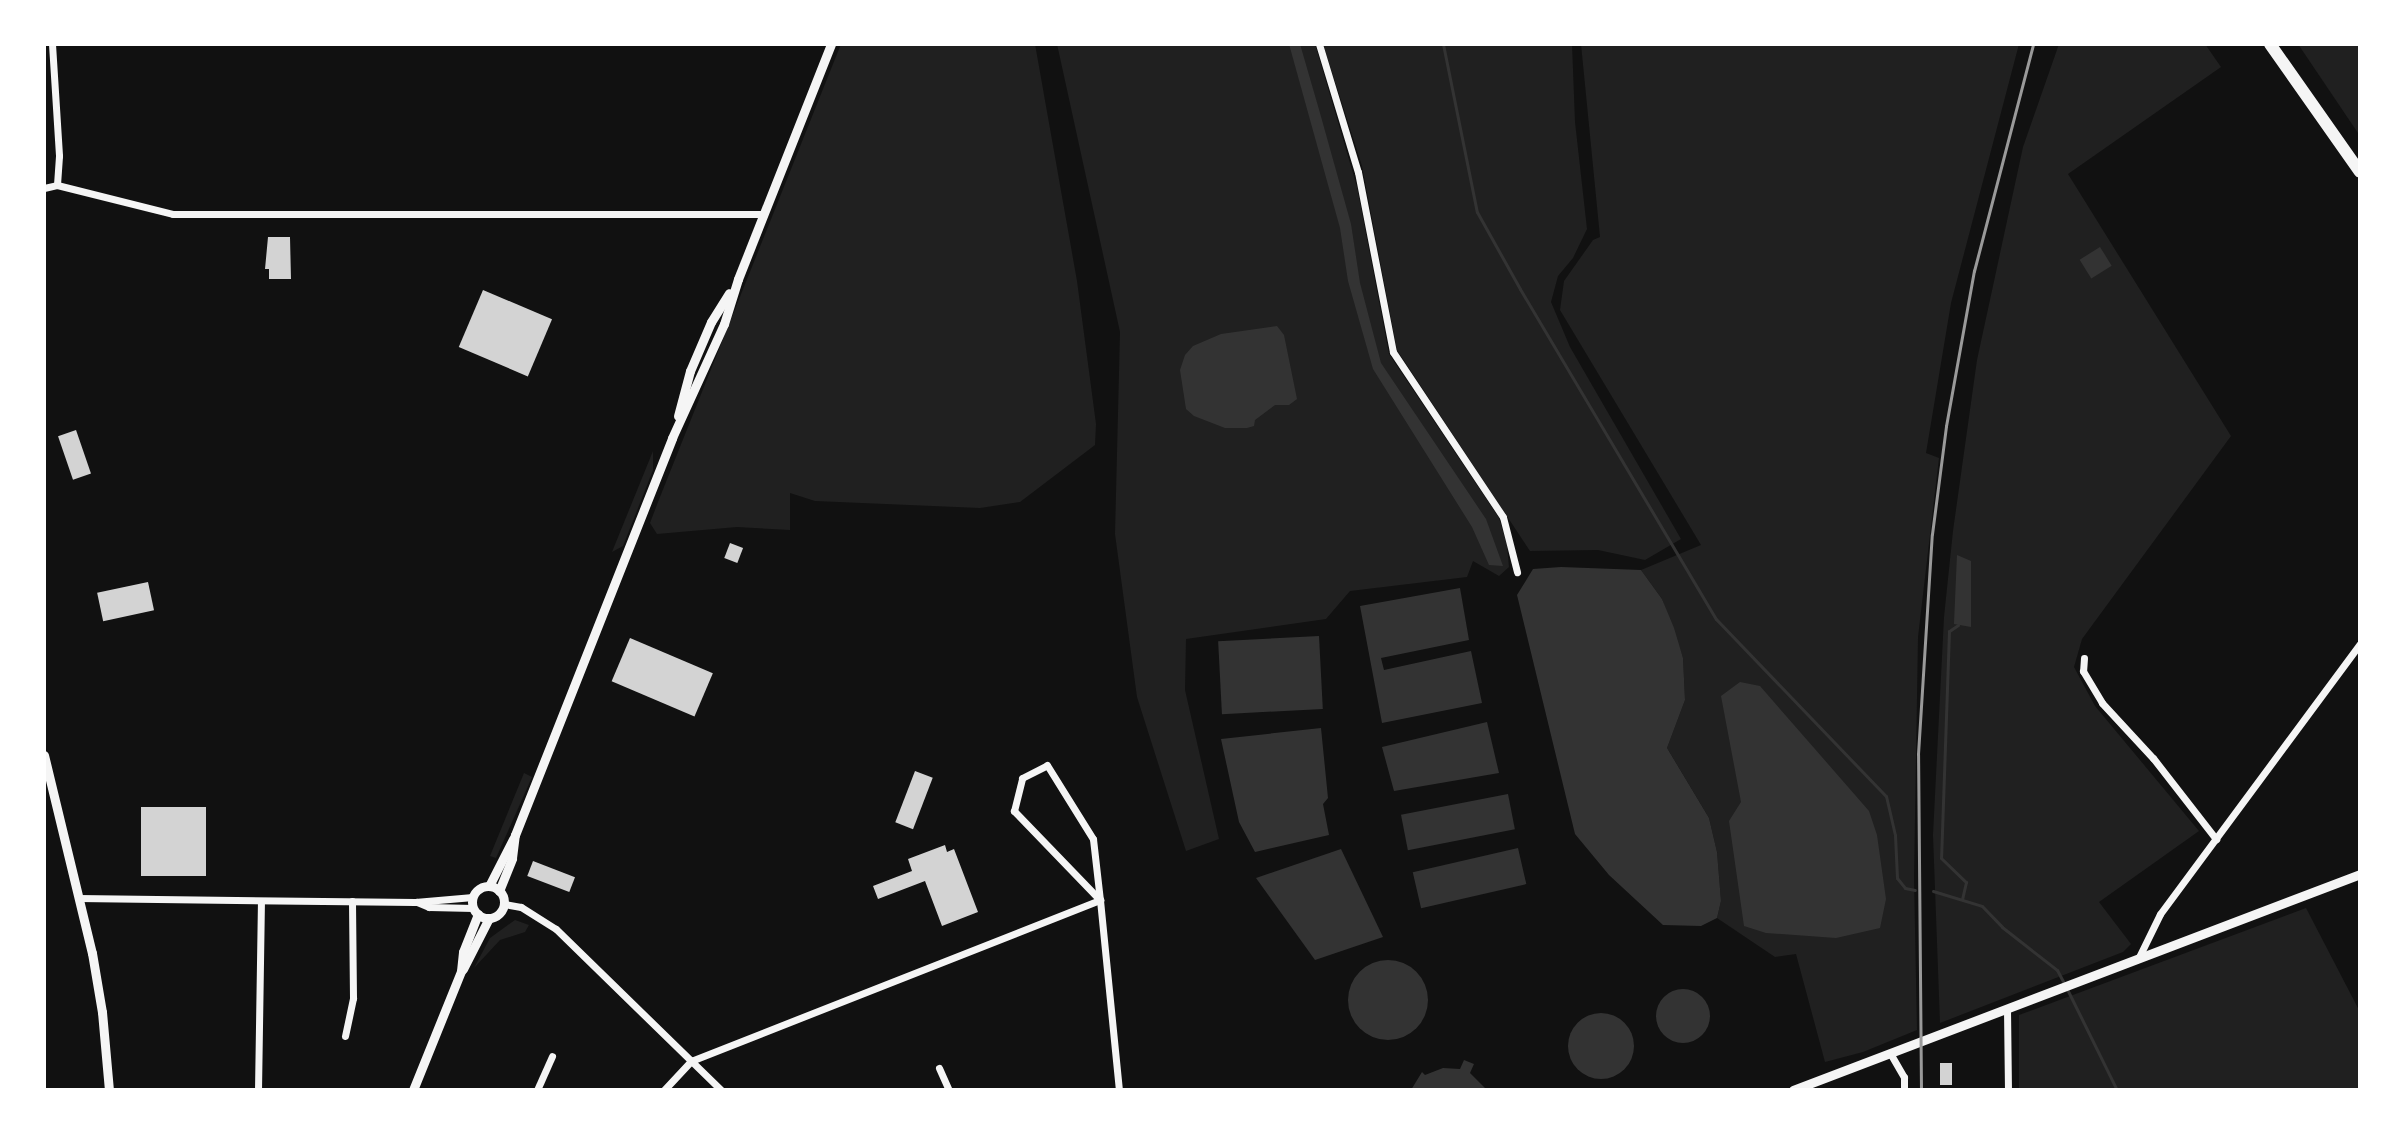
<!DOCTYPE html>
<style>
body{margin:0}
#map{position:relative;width:2404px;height:1134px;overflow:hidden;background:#111;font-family:"Nunito Sans",sans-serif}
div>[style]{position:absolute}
.green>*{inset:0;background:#202020}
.water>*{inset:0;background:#333;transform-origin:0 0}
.round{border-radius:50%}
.stream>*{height:3px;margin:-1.5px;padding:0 1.5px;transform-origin:1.5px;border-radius:1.5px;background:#333}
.building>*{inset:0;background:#d3d3d3;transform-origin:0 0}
.minor>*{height:7px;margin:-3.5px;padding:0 3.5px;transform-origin:3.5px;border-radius:3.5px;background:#f5f5f5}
.tertiary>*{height:9px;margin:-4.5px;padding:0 4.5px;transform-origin:4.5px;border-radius:4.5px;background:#f5f5f5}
.tertiary>.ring{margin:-4.5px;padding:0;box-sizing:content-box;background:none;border:9px solid #f5f5f5;border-radius:50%}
.trunk>*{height:12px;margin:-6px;padding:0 6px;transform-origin:6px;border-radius:6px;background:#f5f5f5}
.rail>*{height:3px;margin:-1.5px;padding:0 1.5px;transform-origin:1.5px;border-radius:1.5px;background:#9a9a9a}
span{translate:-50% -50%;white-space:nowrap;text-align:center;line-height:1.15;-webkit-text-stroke:7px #fff;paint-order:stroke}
.frame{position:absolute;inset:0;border:46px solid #fff;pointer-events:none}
</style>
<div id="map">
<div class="green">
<i style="clip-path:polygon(841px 44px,1035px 44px,1077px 281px,1096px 424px,1095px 445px,1020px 502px,980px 508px,815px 501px,790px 493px,790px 530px,737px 527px,657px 534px,650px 523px,658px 502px)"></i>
<i style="clip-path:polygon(1057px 44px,1315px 44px,1357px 187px,1389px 354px,1499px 518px,1507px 545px,1509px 567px,1499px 576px,1473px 561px,1467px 577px,1350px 591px,1326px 619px,1186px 639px,1185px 690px,1219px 839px,1186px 851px,1137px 697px,1115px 534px,1120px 332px)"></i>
<i style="clip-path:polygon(1323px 44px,1572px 44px,1575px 122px,1587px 229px,1573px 258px,1558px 276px,1551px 302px,1570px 347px,1681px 539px,1645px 560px,1598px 550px,1530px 551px,1397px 350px,1362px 166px)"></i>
<i style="clip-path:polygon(1581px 44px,2019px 44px,1951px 303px,1926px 453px,1939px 458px,1918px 637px,1914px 878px,1917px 1030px,1863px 1052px,1825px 1062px,1796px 954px,1775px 957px,1717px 918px,1721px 901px,1717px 852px,1709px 818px,1667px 748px,1685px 700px,1683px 658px,1662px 599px,1641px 570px,1701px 545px,1560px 310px,1564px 281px,1593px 240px,1600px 237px)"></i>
<i style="clip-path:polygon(2059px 44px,2205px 44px,2221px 67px,2068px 174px,2231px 436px,2082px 639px,2074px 667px,2095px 706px,2199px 831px,2099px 902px,2131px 944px,2123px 952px,1940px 1023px,1933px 835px,1944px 617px,1953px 531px,1977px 360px,2023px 147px)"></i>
<i style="clip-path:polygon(2298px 44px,2360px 44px,2360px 136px)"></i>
<i style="clip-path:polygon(653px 451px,653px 470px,623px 546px,612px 552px)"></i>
<i style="clip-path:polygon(524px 773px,532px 777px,496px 858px,490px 856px)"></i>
<i style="clip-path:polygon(2306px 908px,2360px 1012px,2360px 1090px,2019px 1090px,2019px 1015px)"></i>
<i style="clip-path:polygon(515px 920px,529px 925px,525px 932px,500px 940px,474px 968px,490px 938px)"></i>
</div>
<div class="water">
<i style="clip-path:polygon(1289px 44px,1300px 44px,1320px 113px,1351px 224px,1360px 283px,1381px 363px,1486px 519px,1503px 566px,1489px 565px,1472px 527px,1373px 369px,1348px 281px,1340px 228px)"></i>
<i style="left:2100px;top:247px;width:22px;height:24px;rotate:58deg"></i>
<i style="clip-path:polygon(1277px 326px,1284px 335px,1297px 399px,1289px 405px,1275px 405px,1255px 420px,1254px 426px,1247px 428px,1225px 428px,1194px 416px,1186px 409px,1180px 370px,1185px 355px,1193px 346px,1221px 334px)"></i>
<i style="clip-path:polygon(1957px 555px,1971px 561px,1971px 627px,1954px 624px)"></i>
<i style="clip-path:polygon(1561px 567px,1641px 570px,1662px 599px,1674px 628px,1683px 658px,1685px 700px,1667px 748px,1709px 818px,1717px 852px,1721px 901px,1717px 918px,1701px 926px,1663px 925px,1609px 875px,1575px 834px,1517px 595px,1533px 569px)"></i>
<i style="clip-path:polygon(1460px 588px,1469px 640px,1381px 658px,1384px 670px,1471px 651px,1482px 703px,1382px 723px,1360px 606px)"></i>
<i style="left:1319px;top:636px;width:73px;height:101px;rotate:87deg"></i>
<i style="clip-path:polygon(1740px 682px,1760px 686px,1869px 811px,1877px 835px,1886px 899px,1880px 928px,1836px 938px,1766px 933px,1744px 926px,1729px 821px,1741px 802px,1721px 696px)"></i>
<i style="clip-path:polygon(1487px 722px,1499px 773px,1394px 791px,1382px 747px)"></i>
<i style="clip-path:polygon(1321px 728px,1328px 798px,1323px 804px,1329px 835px,1255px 852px,1239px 822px,1221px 739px)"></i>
<i style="left:1508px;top:794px;width:36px;height:109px;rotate:79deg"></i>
<i style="left:1518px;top:848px;width:37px;height:108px;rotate:77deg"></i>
<i style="clip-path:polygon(1341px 849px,1383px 937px,1315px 960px,1256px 878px)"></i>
<i class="round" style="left:1348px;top:960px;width:80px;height:80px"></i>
<i class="round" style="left:1656px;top:989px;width:54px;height:54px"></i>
<i class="round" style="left:1568px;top:1013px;width:66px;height:66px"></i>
<i style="clip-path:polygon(1464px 1060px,1474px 1064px,1470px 1073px,1487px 1090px,1411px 1090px,1422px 1072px,1425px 1075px,1443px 1068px,1460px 1069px)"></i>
</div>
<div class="stream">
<i style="left:1443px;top:44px;width:171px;rotate:78.6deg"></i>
<i style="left:1477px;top:212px;width:88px;rotate:60.8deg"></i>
<i style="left:1520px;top:289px;width:384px;rotate:59.3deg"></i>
<i style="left:1716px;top:619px;width:245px;rotate:46.2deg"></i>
<i style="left:1886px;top:796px;width:40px;rotate:77deg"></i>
<i style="left:1895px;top:835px;width:43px;rotate:87.3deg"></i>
<i style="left:1897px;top:878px;width:13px;rotate:51deg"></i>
<i style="left:1905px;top:888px;width:10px;rotate:11deg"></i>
<i style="left:1958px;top:625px;width:11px;rotate:146deg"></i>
<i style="left:1949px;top:631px;width:227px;rotate:92deg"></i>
<i style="left:1941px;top:858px;width:35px;rotate:44deg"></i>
<i style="left:1966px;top:882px;width:17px;rotate:103deg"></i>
<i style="left:1933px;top:891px;width:51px;rotate:17deg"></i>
<i style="left:1982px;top:906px;width:29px;rotate:46deg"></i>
<i style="left:2002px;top:927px;width:70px;rotate:38deg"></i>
<i style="left:2057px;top:970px;width:15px;rotate:62deg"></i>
<i style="left:2067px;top:989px;width:113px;rotate:63.7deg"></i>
</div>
<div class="building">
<i style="clip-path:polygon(268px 237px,290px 237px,291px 279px,269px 279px,269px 269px,265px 269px)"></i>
<i style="left:483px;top:290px;width:75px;height:62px;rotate:23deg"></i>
<i style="left:76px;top:430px;width:46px;height:19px;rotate:71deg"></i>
<i style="left:730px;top:543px;width:14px;height:16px;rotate:21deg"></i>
<i style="left:148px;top:582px;width:29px;height:52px;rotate:78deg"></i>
<i style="left:630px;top:638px;width:90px;height:47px;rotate:23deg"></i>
<i style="left:915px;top:771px;width:19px;height:55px;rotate:21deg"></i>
<i style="left:141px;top:807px;width:65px;height:69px"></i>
<i style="clip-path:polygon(945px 845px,947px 852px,954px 849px,978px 912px,942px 926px,925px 881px,878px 899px,873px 886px,912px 871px,908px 859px)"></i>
<i style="left:533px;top:861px;width:45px;height:16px;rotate:21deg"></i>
<i style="left:1952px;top:1063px;width:22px;height:12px;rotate:90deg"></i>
</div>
<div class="minor">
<i style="left:52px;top:44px;width:112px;rotate:86.4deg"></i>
<i style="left:59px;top:156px;width:29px;rotate:94deg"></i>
<i style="left:1319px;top:44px;width:134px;rotate:73.1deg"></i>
<i style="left:1358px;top:172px;width:183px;rotate:79deg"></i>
<i style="left:1393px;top:352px;width:198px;rotate:56.3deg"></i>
<i style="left:1503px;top:517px;width:57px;rotate:75.7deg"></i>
<i style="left:44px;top:188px;width:13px;rotate:-13deg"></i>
<i style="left:57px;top:185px;width:120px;rotate:14deg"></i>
<i style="left:173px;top:214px;width:591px"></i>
<i style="left:2084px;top:658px;width:13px;rotate:94deg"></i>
<i style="left:2083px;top:671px;width:37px;rotate:59deg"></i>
<i style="left:2102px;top:703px;width:75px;rotate:47.2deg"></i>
<i style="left:2153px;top:758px;width:103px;rotate:52.1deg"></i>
<i style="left:78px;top:898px;width:337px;rotate:0.7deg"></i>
<i style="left:415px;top:902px;width:58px;rotate:-4.9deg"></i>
<i style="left:1100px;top:900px;width:124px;rotate:-134deg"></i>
<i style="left:1014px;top:811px;width:34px;rotate:-76deg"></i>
<i style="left:1022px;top:778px;width:28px;rotate:-27deg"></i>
<i style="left:1047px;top:765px;width:87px;rotate:58.1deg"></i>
<i style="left:1093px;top:839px;width:61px;rotate:83.5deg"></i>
<i style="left:1100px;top:900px;width:191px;rotate:84.3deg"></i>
<i style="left:417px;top:902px;width:13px;rotate:23deg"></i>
<i style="left:429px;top:907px;width:44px;rotate:1.3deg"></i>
<i style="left:504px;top:904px;width:17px;rotate:10deg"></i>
<i style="left:521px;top:907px;width:41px;rotate:32.2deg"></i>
<i style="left:556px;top:929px;width:231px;rotate:44.3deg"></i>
<i style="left:2138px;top:959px;width:50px;rotate:-63.9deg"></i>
<i style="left:2160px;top:914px;width:336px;rotate:-53.5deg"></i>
<i style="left:2007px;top:1009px;width:81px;rotate:89.3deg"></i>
<i style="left:345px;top:1036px;width:39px;rotate:-78deg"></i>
<i style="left:353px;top:998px;width:97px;rotate:-90.6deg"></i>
<i style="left:1890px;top:1053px;width:28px;rotate:60deg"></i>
<i style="left:1904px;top:1077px;width:13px;rotate:90deg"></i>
<i style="left:939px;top:1068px;width:24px;rotate:66deg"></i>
<i style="left:258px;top:1090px;width:189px;rotate:-89.1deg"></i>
<i style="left:537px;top:1090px;width:37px;rotate:-66deg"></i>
<i style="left:664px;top:1090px;width:40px;rotate:-47deg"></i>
<i style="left:691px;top:1061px;width:440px;rotate:-21.5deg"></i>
</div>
<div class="tertiary">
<i style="left:678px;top:416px;width:47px;rotate:-75.1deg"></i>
<i style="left:690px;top:371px;width:53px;rotate:-66.8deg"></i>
<i style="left:711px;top:322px;width:34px;rotate:-58deg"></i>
<i style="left:44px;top:755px;width:204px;rotate:76.4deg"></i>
<i style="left:92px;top:953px;width:60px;rotate:80.4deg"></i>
<i style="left:102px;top:1012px;width:78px;rotate:84.9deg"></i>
<i class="ring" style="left:472px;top:886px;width:23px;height:23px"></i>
<i style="left:489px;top:886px;width:53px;rotate:-62.9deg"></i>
<i style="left:499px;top:891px;width:35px;rotate:-68deg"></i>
<i style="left:512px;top:858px;width:23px;rotate:-83deg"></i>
<i style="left:515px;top:835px;width:427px;rotate:-68.4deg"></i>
<i style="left:672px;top:438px;width:125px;rotate:-65.5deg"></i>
<i style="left:724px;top:324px;width:47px;rotate:-72.7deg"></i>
<i style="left:738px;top:279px;width:253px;rotate:-68.4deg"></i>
<i style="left:463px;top:969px;width:57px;rotate:-63deg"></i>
<i style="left:413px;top:1090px;width:128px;rotate:-68deg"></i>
<i style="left:461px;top:971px;width:19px;rotate:-84deg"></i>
<i style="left:463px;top:952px;width:41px;rotate:-68.5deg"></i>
<i style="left:1793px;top:1090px;width:607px;rotate:-20.85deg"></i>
</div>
<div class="trunk">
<i style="left:2270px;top:44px;width:156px;rotate:54.9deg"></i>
</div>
<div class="rail">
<i style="left:1921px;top:1090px;width:336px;rotate:-90.5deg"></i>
<i style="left:1918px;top:754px;width:220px;rotate:-86.4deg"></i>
<i style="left:1932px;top:534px;width:109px;rotate:-82.6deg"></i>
<i style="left:1946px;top:426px;width:158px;rotate:-79.8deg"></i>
<i style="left:1974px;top:271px;width:235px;rotate:-75.4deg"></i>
</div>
<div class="frame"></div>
</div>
